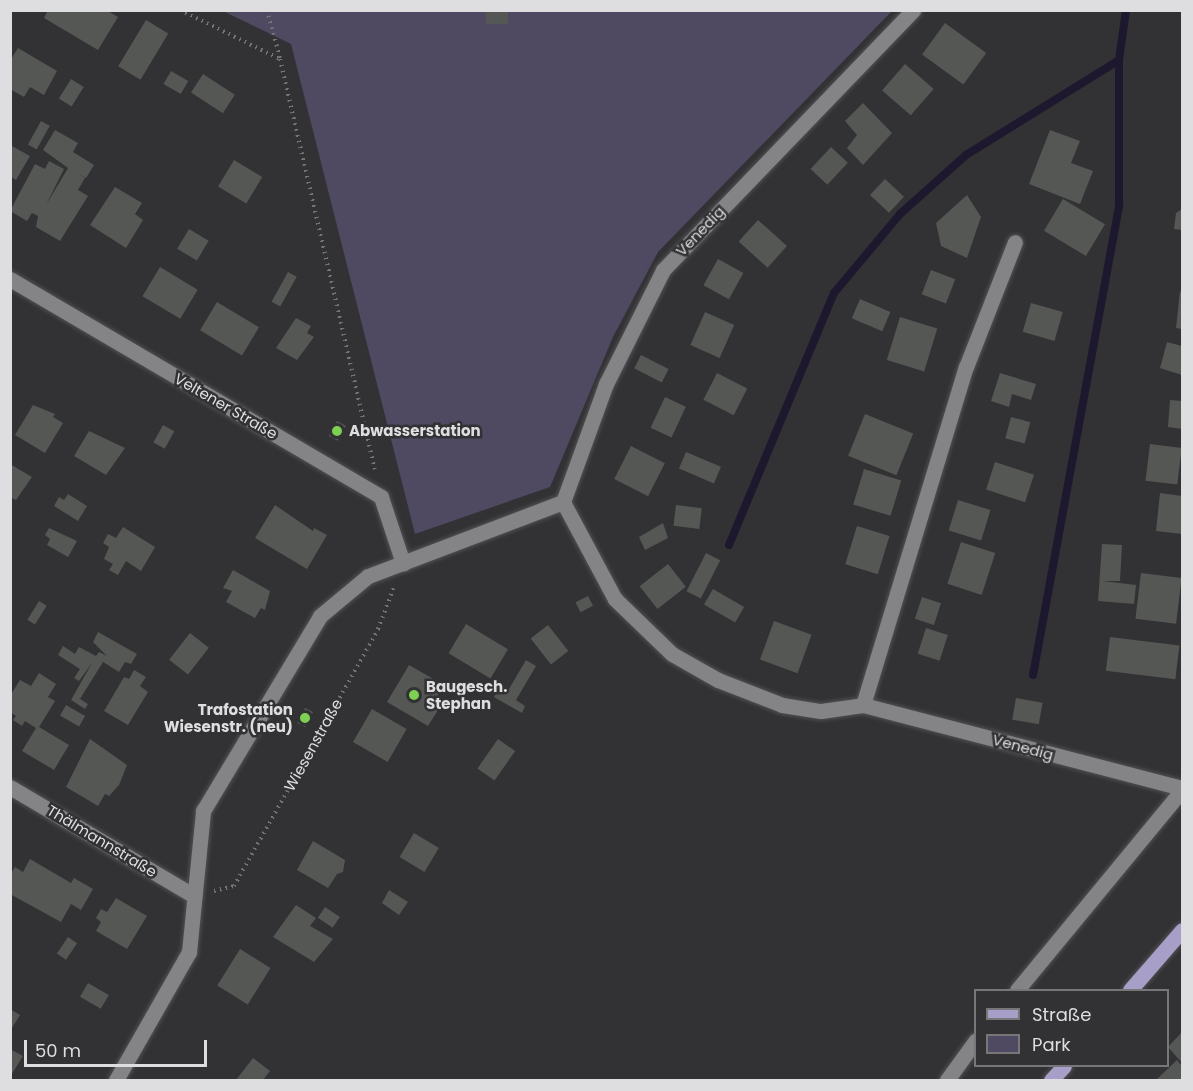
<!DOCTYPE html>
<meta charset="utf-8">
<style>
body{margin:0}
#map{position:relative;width:1193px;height:1091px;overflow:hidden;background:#323134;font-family:Poppins,sans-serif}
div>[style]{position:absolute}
.green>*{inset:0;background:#4f4a62}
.stream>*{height:8px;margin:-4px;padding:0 4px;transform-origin:4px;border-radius:4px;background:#1e182f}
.building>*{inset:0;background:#555754;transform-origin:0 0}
.path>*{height:4px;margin-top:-2px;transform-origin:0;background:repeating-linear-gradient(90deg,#757477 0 1.5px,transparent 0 6px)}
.roads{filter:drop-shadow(0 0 2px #515053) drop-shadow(0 0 2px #515053)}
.minor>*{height:15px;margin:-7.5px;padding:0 7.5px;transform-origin:7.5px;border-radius:7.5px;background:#848386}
.major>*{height:15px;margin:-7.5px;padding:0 7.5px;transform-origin:7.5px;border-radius:7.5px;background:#a79fc7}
.dots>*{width:16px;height:16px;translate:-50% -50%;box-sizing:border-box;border:3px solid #323134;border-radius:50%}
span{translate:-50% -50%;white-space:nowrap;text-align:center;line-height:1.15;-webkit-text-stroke:5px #323134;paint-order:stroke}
.street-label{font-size:15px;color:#dedee0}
.poi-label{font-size:15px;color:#dedee0;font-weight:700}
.left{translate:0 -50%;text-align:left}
.right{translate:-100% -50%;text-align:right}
.frame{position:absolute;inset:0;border:12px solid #dedee0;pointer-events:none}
.legend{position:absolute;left:974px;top:989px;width:195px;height:78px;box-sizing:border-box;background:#323134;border:2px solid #777679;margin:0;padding:8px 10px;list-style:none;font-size:18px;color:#dedee0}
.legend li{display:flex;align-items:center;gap:12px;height:30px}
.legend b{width:30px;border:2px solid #777679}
.scale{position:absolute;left:24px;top:1040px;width:183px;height:27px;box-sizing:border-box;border:3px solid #dedee0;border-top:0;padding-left:8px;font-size:18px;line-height:21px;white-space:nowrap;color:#dedee0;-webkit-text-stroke:4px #323134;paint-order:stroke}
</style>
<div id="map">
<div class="green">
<i style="clip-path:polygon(223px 11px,892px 11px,658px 252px,613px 337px,550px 487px,415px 534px,291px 44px)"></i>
</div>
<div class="stream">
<i style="left:729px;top:545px;width:273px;rotate:-67.4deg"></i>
<i style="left:834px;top:293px;width:103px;rotate:-50.1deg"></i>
<i style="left:900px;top:214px;width:89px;rotate:-41.8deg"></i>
<i style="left:966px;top:155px;width:180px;rotate:-31.8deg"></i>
<i style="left:1033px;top:675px;width:478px;rotate:-79.6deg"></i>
<i style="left:1119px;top:205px;width:145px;rotate:-90deg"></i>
<i style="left:1119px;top:60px;width:50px;rotate:-82deg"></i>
</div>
<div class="building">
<i style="clip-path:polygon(48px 10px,106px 10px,118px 17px,98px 50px,44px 18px)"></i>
<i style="left:486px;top:10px;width:22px;height:14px"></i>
<i style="left:146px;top:20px;width:26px;height:54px;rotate:31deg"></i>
<i style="left:945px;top:23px;width:51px;height:39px;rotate:36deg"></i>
<i style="clip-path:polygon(18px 48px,57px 71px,44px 95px,30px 87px,24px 97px,10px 89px,10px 61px)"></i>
<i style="left:905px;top:64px;width:38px;height:35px;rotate:41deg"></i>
<i style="left:171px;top:71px;width:20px;height:15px;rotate:30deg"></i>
<i style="left:203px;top:74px;width:38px;height:22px;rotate:33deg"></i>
<i style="left:71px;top:79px;width:15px;height:23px;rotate:32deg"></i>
<i style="clip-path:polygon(863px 103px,892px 133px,863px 165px,847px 148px,857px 135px,845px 121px)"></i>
<i style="left:41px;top:121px;width:10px;height:27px;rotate:29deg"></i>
<i style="clip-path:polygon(55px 130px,78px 143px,73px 152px,94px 165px,86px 178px,80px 175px,85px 178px,78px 190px,88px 196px,60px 241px,36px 227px,38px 216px,32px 213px,27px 221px,10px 211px,35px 164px,45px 169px,49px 161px,64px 169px,46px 205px,68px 168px,43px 150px)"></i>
<i style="clip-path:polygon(1050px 130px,1080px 141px,1071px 163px,1093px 171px,1080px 204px,1029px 184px)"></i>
<i style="clip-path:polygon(10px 145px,30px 156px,16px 180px,10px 176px)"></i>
<i style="left:831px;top:147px;width:23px;height:30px;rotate:43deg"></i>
<i style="left:234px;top:160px;width:33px;height:31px;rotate:31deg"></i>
<i style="left:885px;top:179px;width:26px;height:22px;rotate:43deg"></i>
<i style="clip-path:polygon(115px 187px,142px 203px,135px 214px,143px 220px,126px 248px,90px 225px)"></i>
<i style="clip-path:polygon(967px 195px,981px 217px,967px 258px,941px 246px,936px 223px)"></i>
<i style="left:1063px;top:199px;width:49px;height:37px;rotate:31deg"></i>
<i style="clip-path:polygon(1182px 209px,1182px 230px,1174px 229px,1176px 213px)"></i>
<i style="left:758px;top:220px;width:39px;height:29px;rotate:42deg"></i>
<i style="left:189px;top:229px;width:23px;height:23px;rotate:31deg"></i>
<i style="left:718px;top:259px;width:29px;height:30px;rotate:29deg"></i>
<i style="left:160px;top:267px;width:44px;height:34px;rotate:31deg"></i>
<i style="left:931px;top:270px;width:26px;height:26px;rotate:21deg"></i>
<i style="left:288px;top:272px;width:10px;height:34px;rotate:29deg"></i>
<i style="clip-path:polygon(1180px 291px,1182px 292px,1182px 329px,1176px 328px)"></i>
<i style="left:860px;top:299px;width:33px;height:21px;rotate:23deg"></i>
<i style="left:217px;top:302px;width:49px;height:33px;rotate:31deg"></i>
<i style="left:1031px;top:303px;width:33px;height:30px;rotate:16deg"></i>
<i style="left:705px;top:312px;width:32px;height:36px;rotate:24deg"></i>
<i style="left:900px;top:317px;width:39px;height:45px;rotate:17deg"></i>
<i style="clip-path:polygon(296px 318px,311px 326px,307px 333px,314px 337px,297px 360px,276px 348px)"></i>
<i style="clip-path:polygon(1167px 342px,1182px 346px,1182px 375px,1160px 368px)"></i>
<i style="left:641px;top:355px;width:31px;height:15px;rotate:27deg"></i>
<i style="left:717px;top:373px;width:34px;height:30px;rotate:27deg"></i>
<i style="clip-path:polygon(1000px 373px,1036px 384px,1031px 400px,1012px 394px,1009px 407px,991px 401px)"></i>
<i style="left:665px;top:397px;width:23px;height:34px;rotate:25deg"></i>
<i style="clip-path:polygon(1170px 400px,1182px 401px,1182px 429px,1168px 427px)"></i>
<i style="clip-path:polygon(33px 405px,55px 414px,53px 417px,63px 423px,45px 453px,15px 435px)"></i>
<i style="left:865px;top:414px;width:52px;height:45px;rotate:22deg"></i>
<i style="left:1011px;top:417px;width:20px;height:22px;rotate:15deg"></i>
<i style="left:337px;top:421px;width:10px;height:17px;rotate:29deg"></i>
<i style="left:163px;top:425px;width:13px;height:20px;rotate:29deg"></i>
<i style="clip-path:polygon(89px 431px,125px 448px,106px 475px,74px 456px)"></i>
<i style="left:1150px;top:444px;width:32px;height:37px;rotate:7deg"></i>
<i style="left:631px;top:446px;width:38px;height:37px;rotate:27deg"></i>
<i style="left:686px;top:452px;width:38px;height:18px;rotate:23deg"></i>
<i style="left:995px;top:462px;width:41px;height:29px;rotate:18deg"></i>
<i style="clip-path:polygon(10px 464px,32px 477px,16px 500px,10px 497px)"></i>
<i style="left:864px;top:469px;width:39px;height:37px;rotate:17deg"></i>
<i style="clip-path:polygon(1160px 493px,1182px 496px,1182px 534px,1156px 531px)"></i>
<i style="clip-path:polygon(68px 494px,87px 506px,78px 521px,54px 506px,59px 497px,64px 500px)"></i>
<i style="left:958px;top:500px;width:34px;height:32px;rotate:17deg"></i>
<i style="clip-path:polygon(275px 505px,313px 531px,314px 528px,327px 535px,307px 569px,255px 538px)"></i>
<i style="left:676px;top:505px;width:26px;height:21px;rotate:7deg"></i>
<i style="clip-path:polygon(663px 523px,668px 538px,645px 550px,639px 537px)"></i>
<i style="left:857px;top:526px;width:34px;height:40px;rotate:17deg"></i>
<i style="clip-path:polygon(123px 527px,155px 547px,141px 571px,126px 561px,118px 575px,109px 570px,113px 564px,104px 559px,109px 547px,103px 543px,108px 534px,116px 538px)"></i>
<i style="clip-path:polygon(49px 528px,77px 541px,68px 557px,47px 545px,50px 539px,45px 535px)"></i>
<i style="left:961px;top:542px;width:36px;height:44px;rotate:18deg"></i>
<i style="clip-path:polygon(1102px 544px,1122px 545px,1120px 581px,1103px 581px,1136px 585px,1134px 604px,1098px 601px)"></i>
<i style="left:706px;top:553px;width:16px;height:43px;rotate:27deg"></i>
<i style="left:668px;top:564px;width:29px;height:36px;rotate:52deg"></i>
<i style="clip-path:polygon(233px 570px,270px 591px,265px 610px,261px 608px,255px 618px,226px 602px,232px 591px,223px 588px)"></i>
<i style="left:1141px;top:573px;width:41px;height:46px;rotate:7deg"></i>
<i style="left:713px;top:589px;width:36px;height:18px;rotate:30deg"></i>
<i style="left:588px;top:596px;width:11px;height:14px;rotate:63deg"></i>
<i style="left:922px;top:597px;width:20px;height:23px;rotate:18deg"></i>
<i style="left:39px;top:601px;width:9px;height:22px;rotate:32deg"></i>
<i style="left:774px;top:621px;width:40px;height:41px;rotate:20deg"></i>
<i style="left:466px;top:624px;width:49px;height:34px;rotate:31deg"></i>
<i style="left:548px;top:625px;width:33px;height:22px;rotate:52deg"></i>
<i style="left:926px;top:628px;width:23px;height:27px;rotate:18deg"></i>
<i style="clip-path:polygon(98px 632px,137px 654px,131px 664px,125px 662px,119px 672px,103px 662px,80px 699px,88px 704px,85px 709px,71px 700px,92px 663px,79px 681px,74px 678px,80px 669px,58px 655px,63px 646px,75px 654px,79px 647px,96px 656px,99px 652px,107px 656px,93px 642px)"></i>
<i style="left:190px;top:633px;width:24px;height:34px;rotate:38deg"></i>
<i style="left:1110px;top:637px;width:70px;height:34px;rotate:7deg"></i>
<i style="clip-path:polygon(526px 660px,536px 666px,516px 700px,525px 706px,522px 713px,494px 697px,501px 685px,509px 689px)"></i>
<i style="clip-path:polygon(409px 665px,444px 685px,433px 703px,440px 707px,428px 726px,387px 702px)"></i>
<i style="clip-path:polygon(134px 670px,146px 677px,140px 686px,148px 692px,128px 725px,104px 711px,124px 677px,129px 679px)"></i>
<i style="clip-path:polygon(39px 673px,56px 684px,48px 697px,55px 701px,39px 727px,69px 745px,54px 770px,22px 751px,36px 728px,25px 721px,22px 726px,13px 720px,16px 716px,10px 712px,10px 696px,20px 680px,31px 686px)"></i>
<i style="left:1016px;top:698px;width:27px;height:22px;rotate:10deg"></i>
<i style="left:66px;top:705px;width:22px;height:12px;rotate:30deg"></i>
<i style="left:305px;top:708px;width:9px;height:17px;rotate:27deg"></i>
<i style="left:372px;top:709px;width:40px;height:38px;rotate:30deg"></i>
<i style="clip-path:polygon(90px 739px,127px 765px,119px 785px,109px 796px,105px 794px,98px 806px,66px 787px)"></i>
<i style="left:498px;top:739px;width:21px;height:36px;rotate:35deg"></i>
<i style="left:414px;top:833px;width:29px;height:28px;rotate:31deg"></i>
<i style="clip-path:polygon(313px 841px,345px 860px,343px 872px,337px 874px,328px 888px,297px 870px)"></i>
<i style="clip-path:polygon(30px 859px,71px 883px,74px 878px,93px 889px,81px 910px,71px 904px,61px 922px,10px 894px,10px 875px,15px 867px,23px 872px)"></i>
<i style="clip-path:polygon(389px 890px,408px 902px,399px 915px,382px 903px)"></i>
<i style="clip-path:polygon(116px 898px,147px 916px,127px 949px,96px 931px,101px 922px,96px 918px,101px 909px,107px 912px)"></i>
<i style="clip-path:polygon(296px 905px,316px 918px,310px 926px,333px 939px,314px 962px,273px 937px)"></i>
<i style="left:325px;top:907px;width:18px;height:13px;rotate:34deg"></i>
<i style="left:68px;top:937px;width:11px;height:20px;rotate:34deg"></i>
<i style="left:240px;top:949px;width:36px;height:43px;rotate:32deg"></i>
<i style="left:88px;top:983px;width:24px;height:16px;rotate:30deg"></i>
<i style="clip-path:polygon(10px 1009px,20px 1015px,10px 1031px)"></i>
<i style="clip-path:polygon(1182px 1032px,1182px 1063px,1168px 1047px)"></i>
<i style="clip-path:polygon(10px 1049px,23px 1056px,10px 1077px)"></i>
<i style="clip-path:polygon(253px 1058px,270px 1071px,263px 1080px,236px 1080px)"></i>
<i style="clip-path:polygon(1177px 1060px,1182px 1066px,1182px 1080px,1156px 1080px)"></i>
</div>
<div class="path">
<i style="left:180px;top:10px;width:111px;rotate:26.1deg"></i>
<i style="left:280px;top:59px;width:421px;rotate:77deg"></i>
<i style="left:267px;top:10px;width:50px;rotate:74.8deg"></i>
<i style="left:214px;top:891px;width:21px;rotate:-14deg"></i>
<i style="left:234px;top:886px;width:295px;rotate:-60.7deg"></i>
<i style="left:378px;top:629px;width:45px;rotate:-69.1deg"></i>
</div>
<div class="roads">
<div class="minor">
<i style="left:10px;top:279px;width:430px;rotate:30.4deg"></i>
<i style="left:381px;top:497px;width:70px;rotate:71.6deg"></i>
<i style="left:563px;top:502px;width:110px;rotate:61.8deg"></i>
<i style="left:615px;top:599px;width:79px;rotate:44deg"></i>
<i style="left:672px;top:654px;width:53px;rotate:29.5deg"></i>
<i style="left:718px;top:680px;width:69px;rotate:21.3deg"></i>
<i style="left:782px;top:705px;width:39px;rotate:9deg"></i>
<i style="left:821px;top:711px;width:42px;rotate:-8.1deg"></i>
<i style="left:863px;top:705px;width:330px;rotate:14.6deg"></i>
<i style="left:863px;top:705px;width:353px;rotate:-73.1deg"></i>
<i style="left:966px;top:367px;width:134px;rotate:-68.6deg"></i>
<i style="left:10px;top:787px;width:214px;rotate:30.6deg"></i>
<i style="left:1017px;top:990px;width:259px;rotate:-50.5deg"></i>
<i style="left:116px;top:1080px;width:147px;rotate:-60.3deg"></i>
<i style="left:189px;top:952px;width:142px;rotate:-84.3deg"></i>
<i style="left:203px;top:811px;width:227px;rotate:-59deg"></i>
<i style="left:320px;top:616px;width:62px;rotate:-39.8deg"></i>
<i style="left:368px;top:576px;width:209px;rotate:-20.8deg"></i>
<i style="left:563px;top:502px;width:126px;rotate:-70deg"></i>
<i style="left:606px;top:384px;width:127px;rotate:-63.4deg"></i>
<i style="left:663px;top:270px;width:361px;rotate:-46.1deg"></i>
<i style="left:947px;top:1080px;width:49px;rotate:-54.1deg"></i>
</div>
<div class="major">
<i style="left:1130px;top:990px;width:79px;rotate:-49.1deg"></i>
<i style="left:1051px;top:1080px;width:19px;rotate:-47deg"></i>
</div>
</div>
<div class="dots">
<i style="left:337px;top:431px;background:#7ed053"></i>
<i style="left:414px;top:695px;background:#7ed053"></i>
<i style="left:305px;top:718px;background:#7ed053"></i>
</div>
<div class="street-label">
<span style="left:700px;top:231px;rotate:-46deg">Venedig</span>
<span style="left:226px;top:406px;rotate:30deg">Veltener Straße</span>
<span style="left:313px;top:745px;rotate:-61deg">Wiesenstraße</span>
<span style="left:1023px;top:747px;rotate:15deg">Venedig</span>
<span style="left:102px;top:841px;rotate:31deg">Thälmannstraße</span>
</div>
<div class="poi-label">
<span class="left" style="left:349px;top:431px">Abwasserstation</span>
<span class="left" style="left:426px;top:695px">Baugesch.<br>Stephan</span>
<span class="right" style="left:293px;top:718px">Trafostation<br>Wiesenstr. (neu)</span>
</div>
<div class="frame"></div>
<ul class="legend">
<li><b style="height:8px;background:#a79fc7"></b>Straße</li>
<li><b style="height:16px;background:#4f4a62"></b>Park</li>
</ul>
<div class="scale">50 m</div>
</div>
